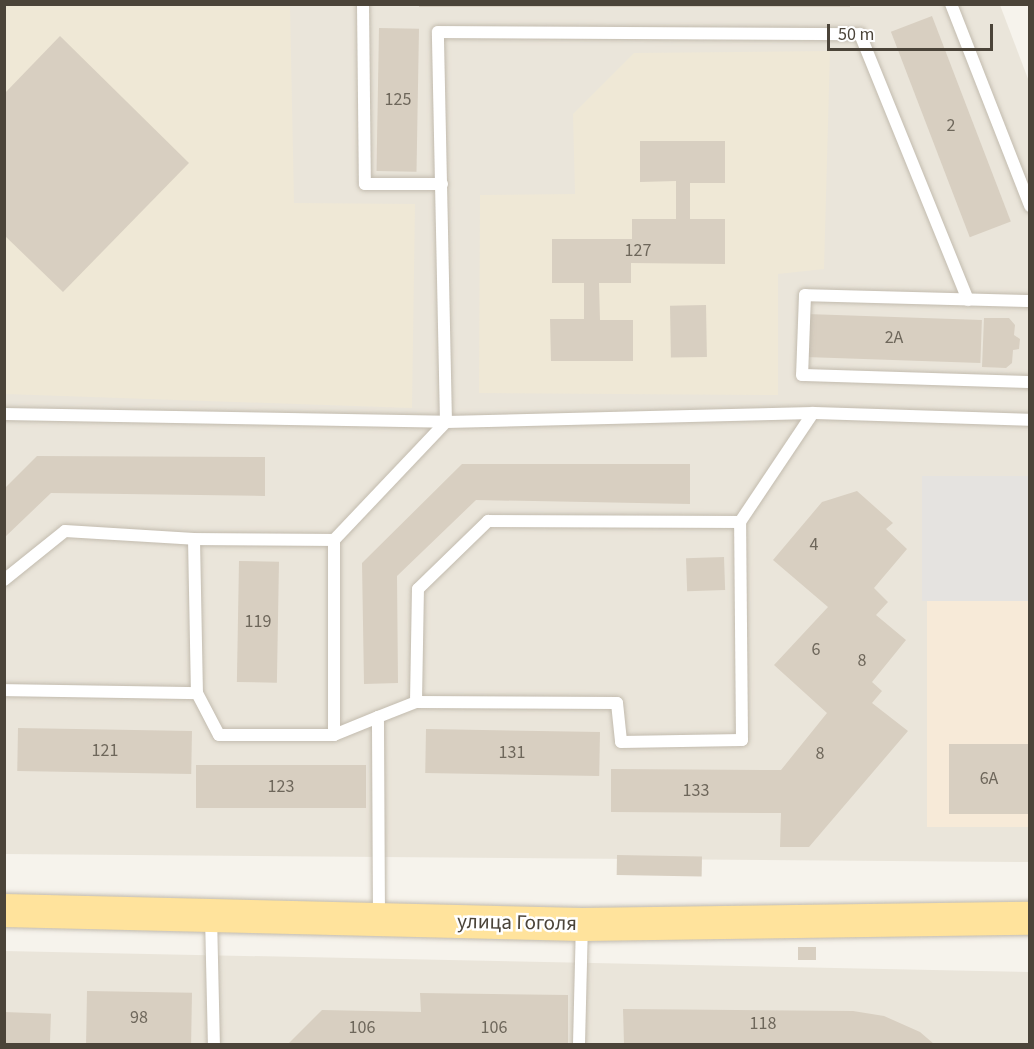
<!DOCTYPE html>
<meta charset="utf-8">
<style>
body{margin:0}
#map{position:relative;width:1034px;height:1049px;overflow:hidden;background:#f6f3ec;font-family:"Source Sans 3",sans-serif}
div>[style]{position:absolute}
.residential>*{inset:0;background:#eae5da}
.commercial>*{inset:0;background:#f7ead8;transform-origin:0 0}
.education>*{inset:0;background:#efe8d6}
.parking>*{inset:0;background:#e5e3e0;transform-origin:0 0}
.building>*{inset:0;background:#d8cfc1;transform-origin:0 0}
.roads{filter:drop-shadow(0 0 2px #c2bbae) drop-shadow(0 0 2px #c2bbae)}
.service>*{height:12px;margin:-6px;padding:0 6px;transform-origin:6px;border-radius:6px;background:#fff}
.primary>*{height:33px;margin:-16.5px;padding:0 16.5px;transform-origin:16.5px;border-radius:16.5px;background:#ffe39c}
span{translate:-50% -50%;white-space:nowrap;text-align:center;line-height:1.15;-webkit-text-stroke:5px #fff;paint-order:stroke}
.number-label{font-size:18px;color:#6e675b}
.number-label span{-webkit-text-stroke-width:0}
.street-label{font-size:21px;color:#4b4439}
.frame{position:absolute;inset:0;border:6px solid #4b4439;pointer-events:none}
.scale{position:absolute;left:827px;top:24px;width:166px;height:27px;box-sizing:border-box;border:3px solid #4b4439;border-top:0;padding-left:8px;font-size:18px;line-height:21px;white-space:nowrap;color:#4b4439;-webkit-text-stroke:4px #fff;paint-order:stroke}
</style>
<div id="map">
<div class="residential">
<i style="clip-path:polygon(5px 5px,1000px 5px,1030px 84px,1029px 862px,5px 854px)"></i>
<i style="clip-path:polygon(4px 951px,1029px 972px,1029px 1044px,5px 1044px)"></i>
</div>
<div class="commercial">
<i style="left:1029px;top:601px;width:226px;height:102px;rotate:90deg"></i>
</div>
<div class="education">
<i style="clip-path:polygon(5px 5px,290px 5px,294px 203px,415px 204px,412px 408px,5px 394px)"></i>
<i style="clip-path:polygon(830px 51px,824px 269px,778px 274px,778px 395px,479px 393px,480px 195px,575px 194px,573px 114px,634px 53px)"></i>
</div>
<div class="parking">
<i style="left:1029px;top:476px;width:125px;height:107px;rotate:90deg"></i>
</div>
<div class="building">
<i style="left:419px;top:4px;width:431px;height:3px"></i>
<i style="left:932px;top:16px;width:220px;height:44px;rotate:69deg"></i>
<i style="left:379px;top:28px;width:40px;height:143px;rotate:1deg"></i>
<i style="clip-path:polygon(60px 36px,189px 163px,63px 292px,4px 235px,4px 94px)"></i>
<i style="clip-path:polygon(640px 141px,725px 141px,725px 183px,690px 183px,690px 219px,725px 219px,725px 264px,631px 263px,631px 283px,599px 283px,600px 320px,633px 320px,633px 361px,551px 361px,550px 319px,584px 319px,584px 283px,552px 283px,552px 239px,632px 239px,632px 219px,676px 219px,676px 181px,640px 182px)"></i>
<i style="left:706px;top:305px;width:52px;height:36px;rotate:89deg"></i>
<i style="left:807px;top:314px;width:175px;height:43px;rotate:2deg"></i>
<i style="clip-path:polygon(984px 318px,1009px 318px,1015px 325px,1014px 335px,1020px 339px,1019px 349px,1013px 350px,1012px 363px,1006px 368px,982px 367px)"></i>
<i style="clip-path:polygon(37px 456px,265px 457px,265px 496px,51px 493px,4px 538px,4px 489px)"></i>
<i style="clip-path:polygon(462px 464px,690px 464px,690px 504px,476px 500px,397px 576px,398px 683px,364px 684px,362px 563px)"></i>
<i style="clip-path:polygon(857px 491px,893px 523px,886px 529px,907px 549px,874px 588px,888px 602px,876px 615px,906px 640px,872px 682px,882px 691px,872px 703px,908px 731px,809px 847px,780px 847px,781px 813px,611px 812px,611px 769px,781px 770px,827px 713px,774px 665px,828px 607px,773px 560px,822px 502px)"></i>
<i style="left:724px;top:557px;width:33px;height:38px;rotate:88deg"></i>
<i style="left:239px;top:561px;width:40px;height:121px;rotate:1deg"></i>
<i style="left:18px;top:728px;width:174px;height:43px;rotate:1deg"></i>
<i style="left:426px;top:729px;width:174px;height:44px;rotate:1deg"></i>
<i style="left:949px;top:744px;width:81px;height:70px"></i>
<i style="left:196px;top:765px;width:170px;height:43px"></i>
<i style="left:617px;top:855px;width:85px;height:20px;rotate:1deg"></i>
<i style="left:798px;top:947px;width:18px;height:13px"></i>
<i style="left:87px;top:991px;width:105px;height:53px;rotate:1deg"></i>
<i style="clip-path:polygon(420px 993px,568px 995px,568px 1044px,288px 1044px,322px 1010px,421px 1012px)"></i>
<i style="clip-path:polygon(623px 1009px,853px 1011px,884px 1016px,920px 1032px,934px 1044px,624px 1044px)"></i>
<i style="left:4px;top:1012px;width:47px;height:32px;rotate:2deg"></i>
</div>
<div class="roads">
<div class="service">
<i style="left:363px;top:4px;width:180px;rotate:89.4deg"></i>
<i style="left:365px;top:184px;width:77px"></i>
<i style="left:951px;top:4px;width:217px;rotate:68.6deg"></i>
<i style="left:1030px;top:301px;width:225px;rotate:-178.5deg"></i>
<i style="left:805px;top:295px;width:80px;rotate:92.1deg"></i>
<i style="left:802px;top:375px;width:228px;rotate:1.8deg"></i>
<i style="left:4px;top:414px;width:442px;rotate:1deg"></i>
<i style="left:446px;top:422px;width:367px;rotate:-1.4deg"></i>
<i style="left:334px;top:540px;width:140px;rotate:-179.6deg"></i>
<i style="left:194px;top:539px;width:154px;rotate:88.9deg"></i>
<i style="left:197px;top:693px;width:47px;rotate:62.4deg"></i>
<i style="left:219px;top:735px;width:115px"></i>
<i style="left:334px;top:735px;width:195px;rotate:-90deg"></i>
<i style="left:334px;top:540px;width:163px;rotate:-46.5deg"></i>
<i style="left:446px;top:422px;width:390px;rotate:-91.2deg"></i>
<i style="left:438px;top:32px;width:422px;rotate:0.3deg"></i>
<i style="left:860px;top:34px;width:287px;rotate:67.9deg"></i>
<i style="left:4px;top:580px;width:78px;rotate:-38.8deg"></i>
<i style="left:65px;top:531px;width:129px;rotate:3.5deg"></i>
<i style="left:4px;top:690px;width:193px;rotate:0.9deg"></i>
<i style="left:416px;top:702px;width:113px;rotate:-89deg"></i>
<i style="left:418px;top:589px;width:98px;rotate:-44.2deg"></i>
<i style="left:488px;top:521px;width:252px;rotate:0.2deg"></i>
<i style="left:740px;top:522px;width:131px;rotate:-56.2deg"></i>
<i style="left:813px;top:413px;width:217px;rotate:1.8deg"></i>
<i style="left:334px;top:735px;width:48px;rotate:-22.2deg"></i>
<i style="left:211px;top:916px;width:128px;rotate:88.7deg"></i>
<i style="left:379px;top:918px;width:201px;rotate:-90.3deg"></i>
<i style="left:378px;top:717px;width:41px;rotate:-21.5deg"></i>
<i style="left:416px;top:702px;width:201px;rotate:0.3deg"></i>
<i style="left:617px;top:703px;width:39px;rotate:84deg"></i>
<i style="left:621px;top:742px;width:121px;rotate:-0.9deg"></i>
<i style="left:742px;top:740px;width:218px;rotate:-90.5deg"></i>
<i style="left:579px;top:1044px;width:119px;rotate:-88.6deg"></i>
</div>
<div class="primary">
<i style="left:4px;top:910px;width:578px;rotate:1.39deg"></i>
<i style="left:582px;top:924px;width:448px;rotate:-0.8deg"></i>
</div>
</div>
<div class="number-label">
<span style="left:398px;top:100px">125</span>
<span style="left:951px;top:126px">2</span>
<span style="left:638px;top:251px">127</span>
<span style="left:894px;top:338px">2А</span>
<span style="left:814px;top:545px">4</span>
<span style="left:258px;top:622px">119</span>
<span style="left:816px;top:650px">6</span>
<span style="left:862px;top:661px">8</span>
<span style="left:105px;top:751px">121</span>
<span style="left:512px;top:753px">131</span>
<span style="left:820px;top:754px">8</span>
<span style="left:989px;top:779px">6А</span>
<span style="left:281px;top:787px">123</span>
<span style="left:696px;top:791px">133</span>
<span style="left:139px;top:1018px">98</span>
<span style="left:763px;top:1024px">118</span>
<span style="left:362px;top:1028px">106</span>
<span style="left:494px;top:1028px">106</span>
</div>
<div class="street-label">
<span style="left:517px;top:922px;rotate:1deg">улица Гоголя</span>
</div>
<div class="frame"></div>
<div class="scale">50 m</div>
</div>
